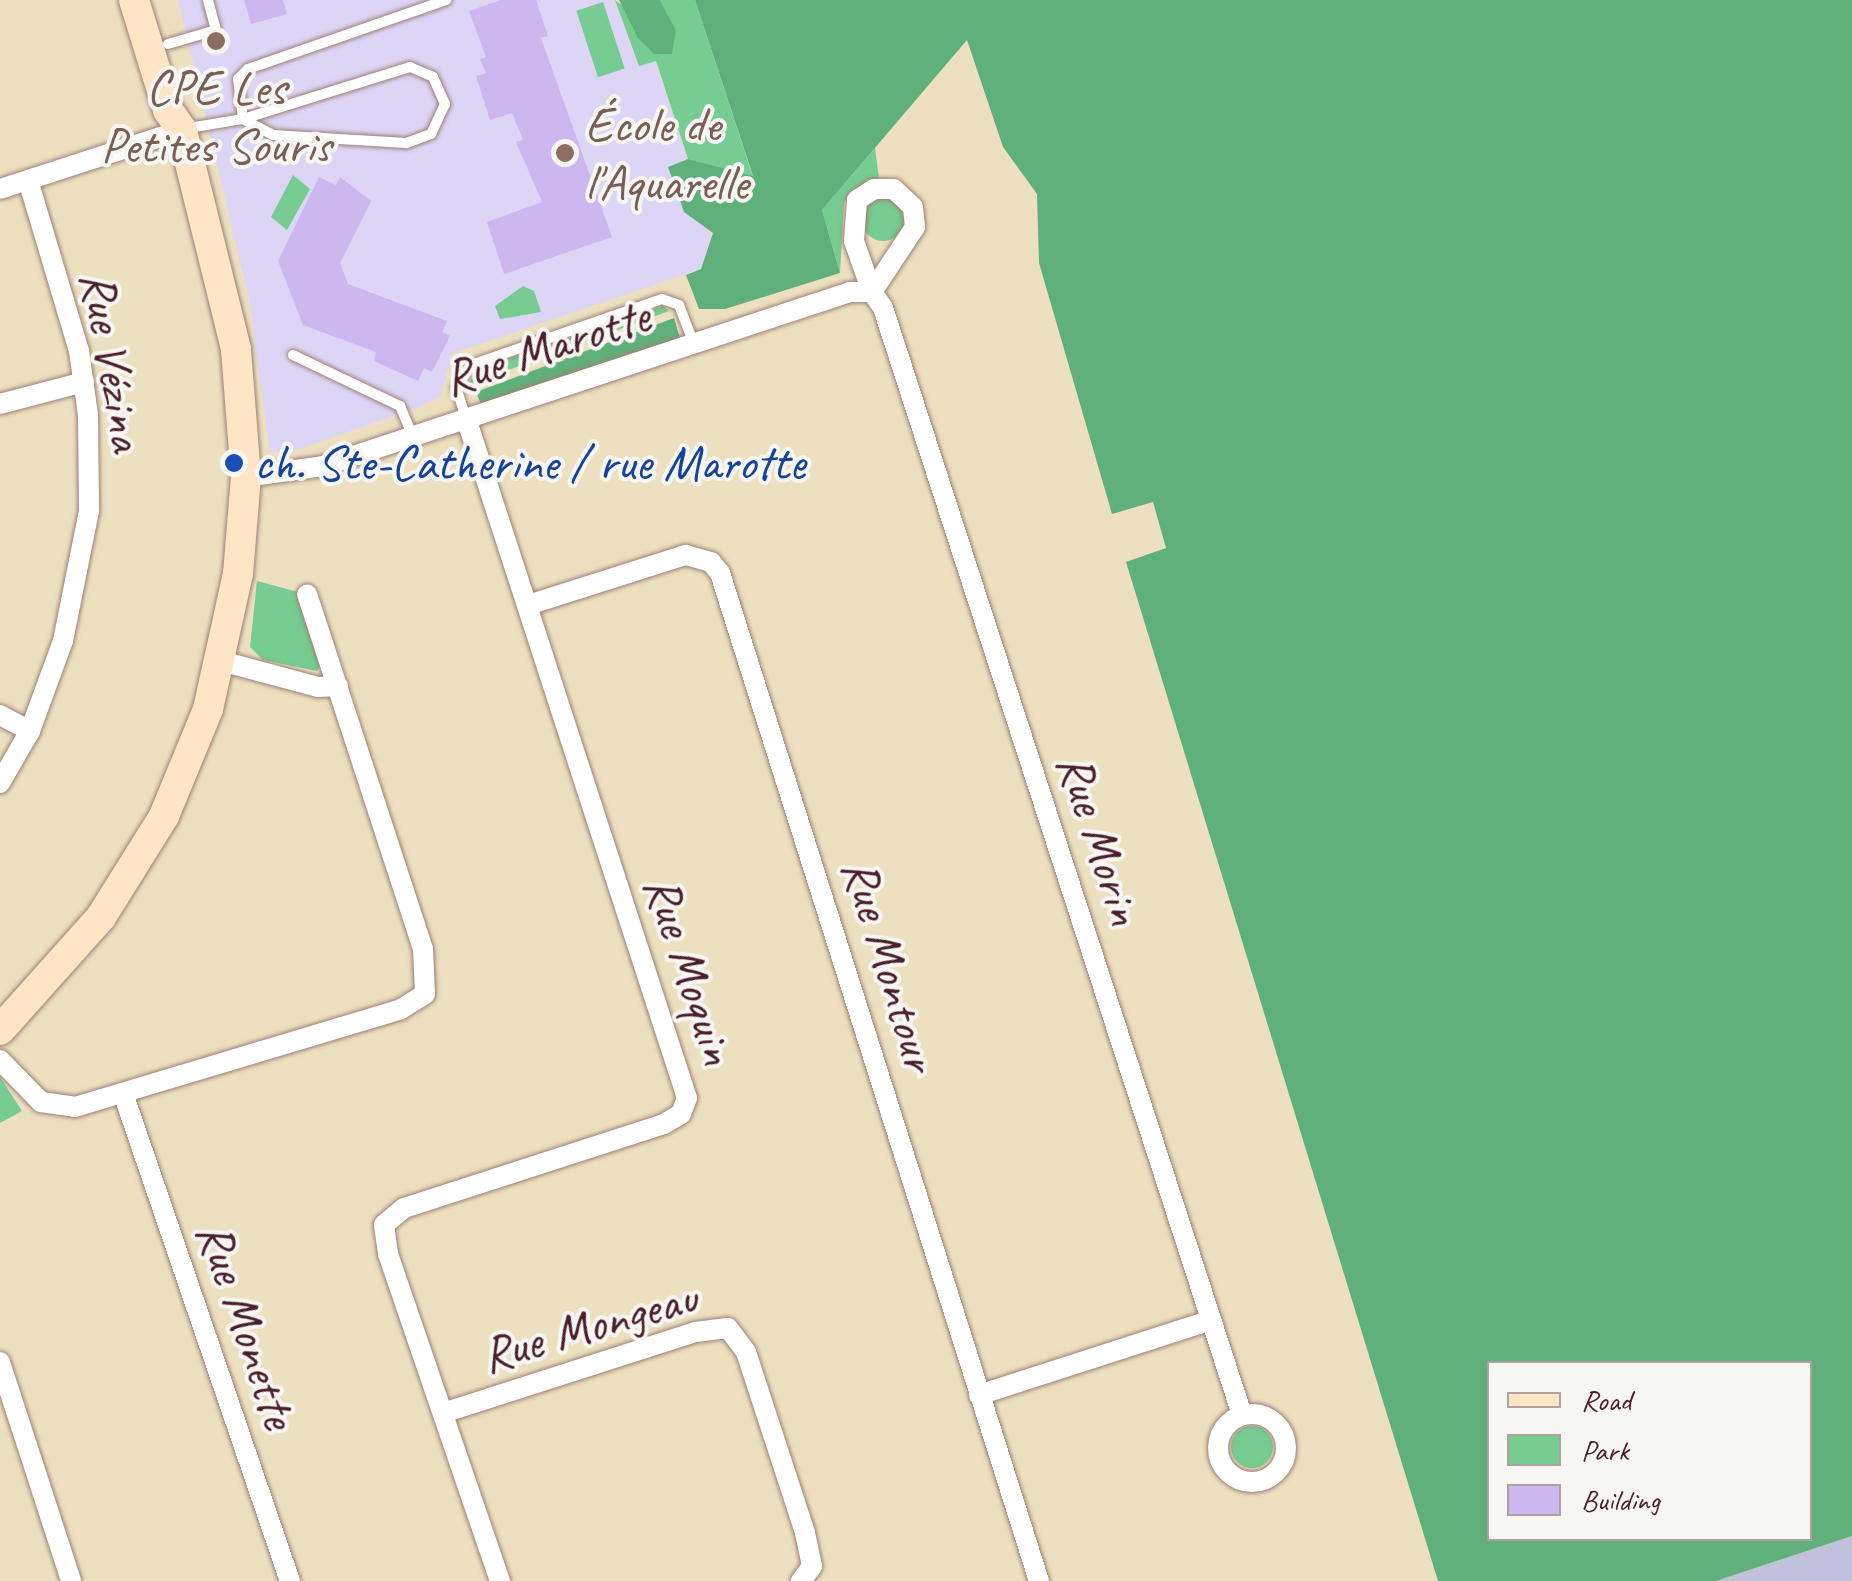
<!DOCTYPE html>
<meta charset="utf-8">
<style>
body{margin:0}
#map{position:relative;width:1852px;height:1581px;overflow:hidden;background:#ede0c0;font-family:Caveat,sans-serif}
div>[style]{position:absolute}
.built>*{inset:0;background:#ddd5f6}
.industrial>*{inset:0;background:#c2c1dc}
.green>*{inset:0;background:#76cc91;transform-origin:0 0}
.round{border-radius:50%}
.forest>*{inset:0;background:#60b07b}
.building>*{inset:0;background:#ccb7ef}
.roads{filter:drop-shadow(0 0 2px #9c8076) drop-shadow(0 0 2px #9c8076)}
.lane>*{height:10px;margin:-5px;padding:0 5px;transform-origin:5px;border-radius:5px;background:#fff}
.street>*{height:20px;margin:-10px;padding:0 10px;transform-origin:10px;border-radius:10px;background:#fff}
.street>.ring{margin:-10px;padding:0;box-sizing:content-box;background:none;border:20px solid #fff;border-radius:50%}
.secondary>*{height:30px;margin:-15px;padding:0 15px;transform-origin:15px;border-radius:15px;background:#fde5c5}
.dots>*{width:28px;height:28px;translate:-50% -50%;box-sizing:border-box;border:5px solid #f6f6f2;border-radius:50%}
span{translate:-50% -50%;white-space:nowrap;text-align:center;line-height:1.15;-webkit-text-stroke:8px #f6f6f2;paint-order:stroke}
.education-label{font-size:50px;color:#785e54}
.left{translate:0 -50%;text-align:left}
.street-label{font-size:50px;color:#4a1f2b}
.transit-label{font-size:50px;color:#164399}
.legend{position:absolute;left:1487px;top:1361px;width:325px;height:180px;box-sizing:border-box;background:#f6f6f2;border:2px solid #b1a0a2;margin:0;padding:12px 18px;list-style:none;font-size:30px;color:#4a1f2b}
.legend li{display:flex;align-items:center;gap:20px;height:50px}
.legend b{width:50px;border:2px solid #b1a0a2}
</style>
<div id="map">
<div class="built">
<i style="clip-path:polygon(178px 0,615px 0,639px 66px,655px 60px,688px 159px,668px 167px,715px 242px,701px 269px,453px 353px,440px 397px,417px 408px,296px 450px,270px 452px,249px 299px)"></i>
</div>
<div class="industrial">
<i style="clip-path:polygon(1852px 1536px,1852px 1581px,1716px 1581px)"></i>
</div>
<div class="green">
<i style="clip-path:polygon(615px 0,671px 45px,676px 30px,660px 0,695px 0,753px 177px,688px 159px,656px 61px,639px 66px)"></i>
<i style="left:603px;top:2px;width:70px;height:28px;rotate:72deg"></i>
<i style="clip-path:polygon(875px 148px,879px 178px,853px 190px,844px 202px,840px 273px,822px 210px)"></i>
<i style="clip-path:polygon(293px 175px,310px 189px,287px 230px,271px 217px)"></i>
<i class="round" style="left:862px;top:199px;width:42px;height:42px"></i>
<i style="clip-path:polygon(523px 286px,534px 291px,541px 312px,500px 319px,495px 306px)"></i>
<i style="clip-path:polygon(663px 306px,669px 311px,465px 386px,480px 368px)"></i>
<i style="clip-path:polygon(257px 581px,298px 592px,321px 664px,317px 671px,263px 660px,250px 647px)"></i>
<i style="clip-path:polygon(0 1077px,22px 1111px,0 1123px)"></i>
<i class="round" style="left:1231px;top:1426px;width:42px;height:42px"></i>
</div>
<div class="forest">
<i style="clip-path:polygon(619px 0,660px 0,676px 30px,672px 54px,654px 54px,638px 38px)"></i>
<i style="clip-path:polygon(evenodd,695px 0,1852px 0,1852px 1536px,1716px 1581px,1438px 1581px,1126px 562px,1166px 548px,1153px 502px,1112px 514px,1039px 263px,1037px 194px,1003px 147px,967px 40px,822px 210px,840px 273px,725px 309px,699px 309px,686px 275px,701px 269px,713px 233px,684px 212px,668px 167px,688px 159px,753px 176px,695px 0,1490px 1364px,1810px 1364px,1810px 1538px,1490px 1538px,1490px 1364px)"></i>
<i style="clip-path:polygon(674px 318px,680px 338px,481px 404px,476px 392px)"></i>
</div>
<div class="building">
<i style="clip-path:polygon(244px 0,283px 0,287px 14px,251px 24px)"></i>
<i style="clip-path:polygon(501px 0,536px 0,548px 36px,541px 38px,612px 237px,504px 274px,487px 222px,542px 202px,516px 142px,523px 140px,512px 113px,490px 120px,476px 76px,486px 73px,480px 59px,486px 57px,469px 11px)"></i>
<i style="clip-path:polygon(319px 177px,336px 185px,340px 177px,371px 201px,340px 263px,348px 284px,447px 321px,442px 332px,450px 336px,432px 372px,424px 368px,418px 381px,374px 361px,376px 352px,303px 325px,278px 261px)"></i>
</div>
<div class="roads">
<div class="lane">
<i style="left:168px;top:44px;width:50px;rotate:-16.3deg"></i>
<i style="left:216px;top:30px;width:31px;rotate:-105deg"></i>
<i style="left:243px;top:119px;width:40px;rotate:-97.1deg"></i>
<i style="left:238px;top:79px;width:14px;rotate:-45deg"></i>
<i style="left:248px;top:69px;width:210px;rotate:-19.2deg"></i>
<i style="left:183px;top:129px;width:61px;rotate:-9.5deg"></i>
<i style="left:243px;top:119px;width:175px;rotate:-17.3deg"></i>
<i style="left:410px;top:67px;width:25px;rotate:23deg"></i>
<i style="left:433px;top:77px;width:30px;rotate:66deg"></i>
<i style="left:445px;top:104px;width:33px;rotate:115deg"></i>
<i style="left:431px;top:134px;width:27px;rotate:160deg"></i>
<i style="left:406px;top:143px;width:133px;rotate:-176.6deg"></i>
<i style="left:273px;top:135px;width:34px;rotate:-152deg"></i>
<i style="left:293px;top:355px;width:119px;rotate:25.5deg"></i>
<i style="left:400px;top:406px;width:33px;rotate:67deg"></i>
<i style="left:466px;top:418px;width:32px;rotate:-108deg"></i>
<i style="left:456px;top:388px;width:27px;rotate:-57deg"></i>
<i style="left:471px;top:365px;width:202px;rotate:-19.1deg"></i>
<i style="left:662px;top:299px;width:18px;rotate:19deg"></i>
<i style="left:679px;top:305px;width:40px;rotate:69deg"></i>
</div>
<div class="street">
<i style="left:0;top:189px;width:191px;rotate:-18deg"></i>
<i style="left:872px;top:292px;width:78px;rotate:-56.5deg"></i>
<i style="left:915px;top:227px;width:20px;rotate:-96deg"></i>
<i style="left:913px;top:207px;width:26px;rotate:-137deg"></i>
<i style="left:894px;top:189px;width:20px;rotate:180deg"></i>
<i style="left:874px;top:189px;width:20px;rotate:147deg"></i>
<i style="left:857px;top:200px;width:41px;rotate:94.2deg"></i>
<i style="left:854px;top:241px;width:54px;rotate:70.6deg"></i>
<i style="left:872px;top:292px;width:19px;rotate:55deg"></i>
<i style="left:883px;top:308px;width:1164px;rotate:72.03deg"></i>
<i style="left:0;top:404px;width:87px;rotate:-14.7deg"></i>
<i style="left:466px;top:418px;width:715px;rotate:72deg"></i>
<i style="left:687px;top:1098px;width:17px;rotate:111deg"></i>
<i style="left:681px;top:1114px;width:20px;rotate:150deg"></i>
<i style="left:664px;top:1124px;width:273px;rotate:162.1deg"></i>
<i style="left:404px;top:1208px;width:26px;rotate:140deg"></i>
<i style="left:384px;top:1225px;width:29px;rotate:82deg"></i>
<i style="left:388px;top:1254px;width:346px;rotate:71.1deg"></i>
<i style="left:246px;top:477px;width:78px;rotate:-8.1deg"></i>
<i style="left:323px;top:466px;width:555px;rotate:-18.27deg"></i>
<i style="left:850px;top:292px;width:22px"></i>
<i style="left:528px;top:605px;width:166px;rotate:-17.6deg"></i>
<i style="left:686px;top:555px;width:26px;rotate:16deg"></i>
<i style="left:711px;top:562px;width:14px;rotate:51deg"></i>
<i style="left:720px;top:573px;width:1057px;rotate:72.44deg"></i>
<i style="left:221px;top:661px;width:100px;rotate:15deg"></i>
<i style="left:318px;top:687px;width:20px;rotate:-3deg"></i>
<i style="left:0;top:715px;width:34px;rotate:28deg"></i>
<i style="left:0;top:783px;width:60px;rotate:-60deg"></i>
<i style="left:30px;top:731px;width:96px;rotate:-69.9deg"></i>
<i style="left:63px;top:641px;width:133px;rotate:-78.7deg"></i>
<i style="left:89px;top:511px;width:96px;rotate:-90.6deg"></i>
<i style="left:88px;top:415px;width:65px;rotate:-98deg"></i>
<i style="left:79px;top:351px;width:178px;rotate:-106.6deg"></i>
<i style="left:0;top:1060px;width:59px;rotate:45.7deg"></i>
<i style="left:41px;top:1102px;width:34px;rotate:8deg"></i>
<i style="left:75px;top:1107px;width:340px;rotate:-16.7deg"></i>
<i style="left:401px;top:1009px;width:28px;rotate:-32deg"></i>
<i style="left:425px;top:994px;width:45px;rotate:-92.5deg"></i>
<i style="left:423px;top:949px;width:373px;rotate:-108.1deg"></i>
<i style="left:124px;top:1096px;width:513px;rotate:71.11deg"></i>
<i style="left:0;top:1362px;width:230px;rotate:72deg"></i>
<i style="left:979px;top:1395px;width:244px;rotate:-17.9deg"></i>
<i style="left:443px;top:1413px;width:265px;rotate:-17.8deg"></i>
<i style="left:695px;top:1332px;width:33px;rotate:-7deg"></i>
<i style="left:728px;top:1328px;width:30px;rotate:53deg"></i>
<i style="left:746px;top:1352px;width:190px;rotate:71.9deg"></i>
<i style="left:805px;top:1533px;width:34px;rotate:78deg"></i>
<i style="left:812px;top:1566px;width:19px;rotate:126deg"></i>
<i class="ring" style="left:1218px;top:1414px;width:48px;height:48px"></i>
</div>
<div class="secondary">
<i style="left:0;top:1030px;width:152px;rotate:-48.2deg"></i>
<i style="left:101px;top:917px;width:119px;rotate:-58deg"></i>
<i style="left:164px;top:816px;width:116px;rotate:-67.6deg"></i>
<i style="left:208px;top:709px;width:138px;rotate:-77.5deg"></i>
<i style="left:238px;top:574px;width:97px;rotate:-85.3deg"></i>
<i style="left:246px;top:477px;width:128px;rotate:-94.5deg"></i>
<i style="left:236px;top:349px;width:226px;rotate:-103.9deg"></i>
<i style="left:182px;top:130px;width:24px;rotate:-125deg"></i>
<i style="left:168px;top:110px;width:115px;rotate:-107.2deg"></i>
</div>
</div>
<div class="dots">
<i style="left:216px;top:41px;background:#8d6e63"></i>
<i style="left:565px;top:153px;background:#8d6e63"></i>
<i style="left:234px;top:463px;background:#1a4fb4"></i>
</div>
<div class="education-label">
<span style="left:216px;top:116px">CPE Les<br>Petites Souris</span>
<span class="left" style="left:585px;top:153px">École de<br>l'Aquarelle</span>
</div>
<div class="street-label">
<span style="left:546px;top:347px;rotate:-18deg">Rue Marotte</span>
<span style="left:113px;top:361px;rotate:80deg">Rue Vézina</span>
<span style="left:1100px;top:839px;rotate:72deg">Rue Morin</span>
<span style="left:890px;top:965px;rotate:73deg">Rue Montour</span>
<span style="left:690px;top:970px;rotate:72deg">Rue Moquin</span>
<span style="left:247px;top:1325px;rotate:71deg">Rue Monette</span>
<span style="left:589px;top:1326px;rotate:-16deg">Rue Mongeau</span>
</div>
<div class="transit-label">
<span class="left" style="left:254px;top:463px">ch. Ste-Catherine / rue Marotte</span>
</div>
<ul class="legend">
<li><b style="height:12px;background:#fde5c5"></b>Road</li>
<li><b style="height:28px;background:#76cc91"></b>Park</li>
<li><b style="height:28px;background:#ccb7ef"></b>Building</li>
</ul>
</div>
